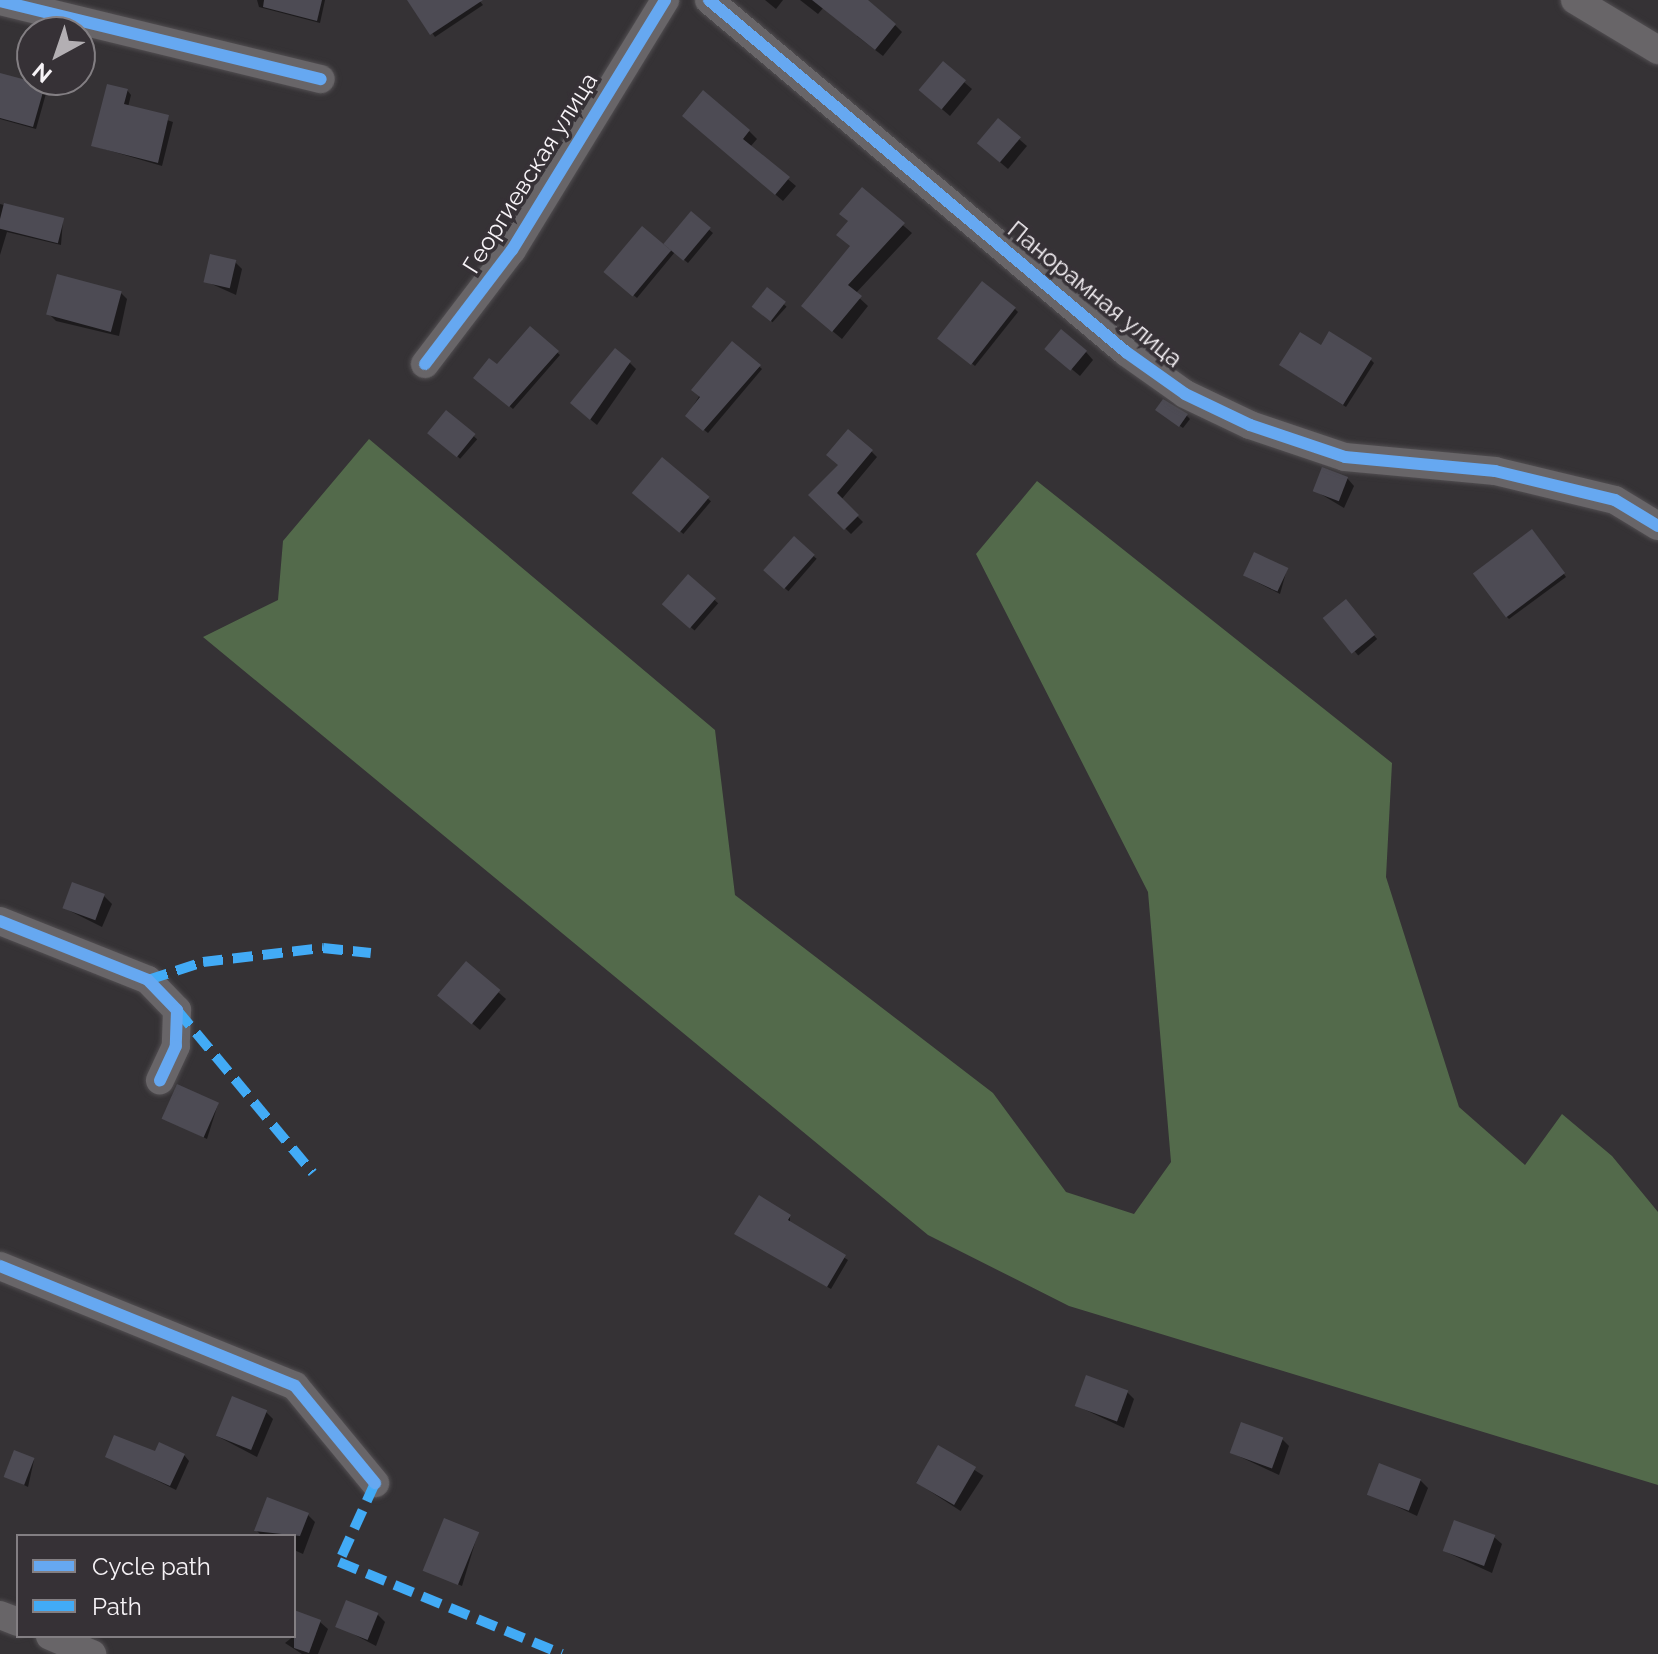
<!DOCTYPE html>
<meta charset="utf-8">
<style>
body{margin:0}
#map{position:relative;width:1658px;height:1654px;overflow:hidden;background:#353235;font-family:Raleway,sans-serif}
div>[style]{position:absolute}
.forest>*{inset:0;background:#536a4b}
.shadow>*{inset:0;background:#0007;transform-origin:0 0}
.building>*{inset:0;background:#4d4b54;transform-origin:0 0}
.roads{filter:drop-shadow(0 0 2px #514e51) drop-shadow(0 0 2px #514e51)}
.minor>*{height:28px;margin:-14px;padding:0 14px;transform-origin:14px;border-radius:14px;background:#686568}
.quiet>*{height:10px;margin-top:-5px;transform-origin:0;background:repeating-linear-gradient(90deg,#42abf6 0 20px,transparent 0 30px)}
.cycleway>*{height:12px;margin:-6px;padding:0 6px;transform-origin:6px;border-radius:6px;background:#66a8f1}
span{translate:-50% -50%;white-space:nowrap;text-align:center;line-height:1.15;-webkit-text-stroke:7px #363136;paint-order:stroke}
.street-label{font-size:24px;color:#f7f3f7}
.legend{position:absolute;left:16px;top:1534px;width:280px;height:104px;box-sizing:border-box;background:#363136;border:2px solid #837f83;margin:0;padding:10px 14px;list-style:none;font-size:24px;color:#f7f3f7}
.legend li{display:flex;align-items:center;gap:16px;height:40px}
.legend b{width:40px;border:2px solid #837f83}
.north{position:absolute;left:16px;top:16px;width:80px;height:80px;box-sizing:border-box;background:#363136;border:2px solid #837f83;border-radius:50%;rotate:220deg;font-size:22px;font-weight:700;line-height:32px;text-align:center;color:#f7f3f7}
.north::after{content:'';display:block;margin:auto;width:28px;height:36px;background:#b3afb3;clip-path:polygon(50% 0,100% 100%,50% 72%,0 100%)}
</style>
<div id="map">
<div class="forest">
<i style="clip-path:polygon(369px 439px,715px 730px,735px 895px,993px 1093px,1066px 1192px,1134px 1214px,1171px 1162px,1148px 892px,976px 554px,1037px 481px,1392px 763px,1386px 877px,1459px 1107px,1525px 1165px,1562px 1114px,1612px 1156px,1658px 1212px,1658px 1485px,1069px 1306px,928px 1235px,203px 637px,278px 600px,283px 541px)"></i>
</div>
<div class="shadow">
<i style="clip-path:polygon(257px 0,325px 0,320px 23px,259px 7px)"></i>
<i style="clip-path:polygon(409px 0,479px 0,483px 5px,435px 37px)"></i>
<i style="clip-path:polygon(765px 0,783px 0,776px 9px)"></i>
<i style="clip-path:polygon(800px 0,830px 0,818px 14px)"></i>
<i style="clip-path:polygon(895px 25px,902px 32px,883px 56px,857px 36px)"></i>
<i style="clip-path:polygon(943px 64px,972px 89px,950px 116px,929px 98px)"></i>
<i style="clip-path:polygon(0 75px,47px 90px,36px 129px,0 119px)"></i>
<i style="clip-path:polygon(127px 90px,131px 95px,128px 107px,173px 122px,162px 166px,94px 146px)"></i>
<i style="clip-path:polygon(703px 93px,749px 131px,757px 139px,750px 147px,796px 186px,783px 201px,692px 123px)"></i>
<i style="clip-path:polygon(998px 121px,1027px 146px,1008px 169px,987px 151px)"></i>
<i style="clip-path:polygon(862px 190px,912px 233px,855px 294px,868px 306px,842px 339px,812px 314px,852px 247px,850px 222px)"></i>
<i style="clip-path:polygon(0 204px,63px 220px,61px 245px,7px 232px,0 255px)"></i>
<i style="clip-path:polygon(691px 214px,713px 233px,688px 263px,675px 252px,637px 298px,606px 272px,642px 229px,670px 252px)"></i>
<i style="clip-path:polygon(235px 262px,242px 269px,236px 295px,205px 281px)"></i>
<i style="left:768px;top:290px;width:25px;height:21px;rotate:42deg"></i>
<i style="clip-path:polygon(121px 293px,127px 299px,119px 336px,56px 321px,49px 314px)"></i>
<i style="clip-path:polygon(1015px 309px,1018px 312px,975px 366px,943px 341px)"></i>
<i style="clip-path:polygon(530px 329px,560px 355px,513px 409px,475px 377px,497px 367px)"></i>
<i style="clip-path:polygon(732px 343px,762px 369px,708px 433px,687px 416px)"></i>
<i style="clip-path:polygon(1086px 352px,1093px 360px,1080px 376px,1056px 356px)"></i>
<i style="clip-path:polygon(1371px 360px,1374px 363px,1346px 407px,1285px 368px)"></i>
<i style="clip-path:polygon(629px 362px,636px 369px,597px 425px,579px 410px)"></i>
<i style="left:447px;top:413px;width:40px;height:26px;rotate:41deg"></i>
<i style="clip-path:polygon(1161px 413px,1187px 416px,1190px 419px,1183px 428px)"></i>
<i style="clip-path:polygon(871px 451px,877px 457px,841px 500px,863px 522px,851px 534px,811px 495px)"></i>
<i style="left:662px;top:460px;width:64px;height:43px;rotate:40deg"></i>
<i style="clip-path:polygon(1347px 478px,1354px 486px,1344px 508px,1314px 490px)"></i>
<i style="clip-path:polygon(1535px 534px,1566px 577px,1509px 619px,1506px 616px)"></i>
<i style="left:794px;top:539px;width:30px;height:43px;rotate:41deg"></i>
<i style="clip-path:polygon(1287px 569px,1280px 594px,1245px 576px)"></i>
<i style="left:688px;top:577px;width:40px;height:36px;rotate:41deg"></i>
<i style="left:1345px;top:602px;width:49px;height:25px;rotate:49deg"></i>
<i style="clip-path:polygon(104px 896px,112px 904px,102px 927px,64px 908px)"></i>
<i style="clip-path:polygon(466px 964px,506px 999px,480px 1030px,447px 1002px)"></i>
<i style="clip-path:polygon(218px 1104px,207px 1139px,164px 1118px)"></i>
<i style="clip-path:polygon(790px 1216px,790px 1223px,848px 1260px,831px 1289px,740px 1236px)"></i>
<i style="clip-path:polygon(1127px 1392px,1134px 1399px,1124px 1428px,1077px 1406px)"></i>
<i style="clip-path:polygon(266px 1412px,273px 1419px,257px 1457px,217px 1436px)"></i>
<i style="clip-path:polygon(1282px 1439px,1289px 1446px,1279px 1475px,1232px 1453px)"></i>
<i style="left:939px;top:1447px;width:53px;height:42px;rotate:33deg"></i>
<i style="clip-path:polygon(156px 1453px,184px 1455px,189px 1461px,176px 1490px,107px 1456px)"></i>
<i style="clip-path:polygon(34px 1460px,28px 1487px,6px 1476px)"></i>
<i style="clip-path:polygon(1420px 1480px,1428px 1488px,1417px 1516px,1370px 1494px)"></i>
<i style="clip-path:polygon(308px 1515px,315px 1522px,303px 1554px,294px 1550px,294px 1536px,262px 1536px,256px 1530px)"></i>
<i style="clip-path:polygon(478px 1533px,462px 1586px,426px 1570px)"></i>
<i style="clip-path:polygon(1494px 1537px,1502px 1544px,1492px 1573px,1444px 1551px)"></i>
<i style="clip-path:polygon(378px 1615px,385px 1622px,376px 1646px,338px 1626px)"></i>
<i style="clip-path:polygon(294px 1618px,320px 1622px,328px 1629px,318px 1654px,302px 1654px,285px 1643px,294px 1636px)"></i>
</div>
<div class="building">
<i style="clip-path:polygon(264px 0,322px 0,317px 21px,263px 7px)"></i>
<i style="clip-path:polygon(407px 0,483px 0,430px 35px)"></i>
<i style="clip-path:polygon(812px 0,868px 0,896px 24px,875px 50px)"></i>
<i style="left:943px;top:61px;width:30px;height:38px;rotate:40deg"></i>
<i style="clip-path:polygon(0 73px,45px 85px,33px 127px,0 118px)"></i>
<i style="clip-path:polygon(107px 84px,128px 89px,124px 104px,169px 115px,158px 163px,91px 146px)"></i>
<i style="clip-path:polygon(703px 90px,750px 130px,743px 139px,790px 177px,775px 195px,682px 116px)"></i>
<i style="left:998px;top:118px;width:30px;height:33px;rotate:40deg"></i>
<i style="clip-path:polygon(862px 187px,905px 223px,848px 285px,862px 296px,832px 332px,801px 306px,850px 246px,836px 235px,848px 221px,839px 214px)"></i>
<i style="left:4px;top:203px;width:62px;height:26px;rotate:14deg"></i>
<i style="left:691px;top:211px;width:26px;height:43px;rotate:40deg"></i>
<i style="left:642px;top:226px;width:38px;height:60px;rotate:40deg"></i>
<i style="left:210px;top:254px;width:27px;height:29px;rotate:13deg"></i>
<i style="left:57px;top:274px;width:67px;height:42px;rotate:15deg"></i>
<i style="left:982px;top:281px;width:43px;height:73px;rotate:38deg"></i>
<i style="left:767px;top:287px;width:24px;height:25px;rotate:38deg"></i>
<i style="clip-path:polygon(530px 326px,559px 351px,509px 407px,473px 378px,489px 358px,497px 364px)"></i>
<i style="left:1061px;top:329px;width:34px;height:26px;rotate:40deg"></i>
<i style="clip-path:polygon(1329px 331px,1372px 358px,1343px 405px,1279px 365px,1300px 332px,1321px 345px)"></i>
<i style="clip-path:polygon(732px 341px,761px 365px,703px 431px,685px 416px,700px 397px,691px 390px)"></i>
<i style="clip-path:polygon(615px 348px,631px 361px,590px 420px,570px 403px)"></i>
<i style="clip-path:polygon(1163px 399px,1188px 414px,1179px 427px,1155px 410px)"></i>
<i style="left:446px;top:410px;width:38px;height:30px;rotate:39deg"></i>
<i style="clip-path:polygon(848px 429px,873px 450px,837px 493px,859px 515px,844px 530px,808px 495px,838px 465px,826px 455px)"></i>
<i style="left:662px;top:457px;width:62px;height:47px;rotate:40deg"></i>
<i style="left:1322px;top:467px;width:28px;height:26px;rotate:21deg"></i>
<i style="left:1532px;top:529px;width:55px;height:74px;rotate:53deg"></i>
<i style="left:794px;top:536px;width:28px;height:46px;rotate:42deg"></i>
<i style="left:1254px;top:552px;width:38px;height:26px;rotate:25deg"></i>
<i style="left:688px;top:574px;width:37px;height:40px;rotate:41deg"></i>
<i style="left:1346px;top:599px;width:46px;height:30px;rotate:51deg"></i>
<i style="left:72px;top:882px;width:35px;height:28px;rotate:20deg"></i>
<i style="left:466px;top:961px;width:45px;height:45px;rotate:40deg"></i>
<i style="left:177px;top:1084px;width:46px;height:38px;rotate:24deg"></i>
<i style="clip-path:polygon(759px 1195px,791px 1215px,788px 1220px,846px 1255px,827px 1287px,734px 1234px)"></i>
<i style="left:1086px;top:1375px;width:45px;height:33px;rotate:20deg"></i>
<i style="left:232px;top:1396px;width:38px;height:43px;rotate:22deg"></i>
<i style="left:1241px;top:1422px;width:45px;height:33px;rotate:20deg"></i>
<i style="clip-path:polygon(114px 1435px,155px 1451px,159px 1442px,185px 1454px,170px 1486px,105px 1457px)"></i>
<i style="left:938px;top:1445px;width:44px;height:44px;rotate:30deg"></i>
<i style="left:14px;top:1450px;width:22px;height:29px;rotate:21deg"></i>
<i style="left:1379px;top:1463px;width:45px;height:34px;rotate:21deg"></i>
<i style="clip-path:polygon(267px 1497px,309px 1513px,300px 1536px,254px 1531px)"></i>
<i style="left:444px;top:1518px;width:38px;height:57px;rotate:22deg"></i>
<i style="left:1454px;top:1520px;width:44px;height:33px;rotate:20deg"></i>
<i style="left:346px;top:1600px;width:35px;height:29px;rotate:22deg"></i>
<i style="clip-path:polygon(294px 1610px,321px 1620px,309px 1653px,294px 1648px)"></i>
</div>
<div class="roads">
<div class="minor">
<i style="left:709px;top:0;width:546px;rotate:40.17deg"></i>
<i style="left:1126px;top:352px;width:72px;rotate:35.4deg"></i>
<i style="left:1185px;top:394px;width:72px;rotate:25.5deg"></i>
<i style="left:1250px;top:425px;width:100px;rotate:18.6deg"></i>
<i style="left:1345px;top:457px;width:151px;rotate:5.3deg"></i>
<i style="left:1495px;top:471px;width:123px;rotate:13.6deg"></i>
<i style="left:1615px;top:500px;width:50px;rotate:31.2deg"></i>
<i style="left:1575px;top:0;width:97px;rotate:31.1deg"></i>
<i style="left:0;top:1px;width:330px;rotate:13.7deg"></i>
<i style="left:425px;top:364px;width:143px;rotate:-52.7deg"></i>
<i style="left:512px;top:250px;width:293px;rotate:-58.5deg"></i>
<i style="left:0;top:921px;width:159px;rotate:21.7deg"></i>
<i style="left:148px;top:980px;width:42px;rotate:46deg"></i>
<i style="left:177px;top:1010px;width:36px;rotate:92deg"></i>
<i style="left:176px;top:1046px;width:38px;rotate:115deg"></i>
<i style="left:0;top:1266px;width:318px;rotate:22.1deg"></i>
<i style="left:295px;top:1386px;width:126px;rotate:50.5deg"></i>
<i style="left:0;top:1615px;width:19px;rotate:21deg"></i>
<i style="left:50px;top:1636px;width:46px;rotate:23.2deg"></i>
</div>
</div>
<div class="quiet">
<i style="left:148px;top:980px;width:58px;rotate:-18.1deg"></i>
<i style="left:203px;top:962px;width:121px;rotate:-6.7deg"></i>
<i style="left:323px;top:948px;width:48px;rotate:5.9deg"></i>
<i style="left:177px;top:1010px;width:212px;rotate:50.2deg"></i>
<i style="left:375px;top:1483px;width:87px;rotate:114.5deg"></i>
<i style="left:339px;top:1562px;width:241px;rotate:22.4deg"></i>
</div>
<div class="cycleway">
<i style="left:709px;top:0;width:546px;rotate:40.17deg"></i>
<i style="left:1126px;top:352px;width:72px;rotate:35.4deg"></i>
<i style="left:1185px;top:394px;width:72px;rotate:25.5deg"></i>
<i style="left:1250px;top:425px;width:100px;rotate:18.6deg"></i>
<i style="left:1345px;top:457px;width:151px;rotate:5.3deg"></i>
<i style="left:1495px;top:471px;width:123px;rotate:13.6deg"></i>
<i style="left:1615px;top:500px;width:50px;rotate:31.2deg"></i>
<i style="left:0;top:1px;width:330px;rotate:13.7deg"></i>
<i style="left:425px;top:364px;width:143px;rotate:-52.7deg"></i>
<i style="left:512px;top:250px;width:293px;rotate:-58.5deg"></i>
<i style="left:0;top:921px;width:159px;rotate:21.7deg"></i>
<i style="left:148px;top:980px;width:42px;rotate:46deg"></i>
<i style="left:177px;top:1010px;width:36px;rotate:92deg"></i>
<i style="left:176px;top:1046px;width:38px;rotate:115deg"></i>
<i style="left:0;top:1266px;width:318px;rotate:22.1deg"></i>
<i style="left:295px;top:1386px;width:126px;rotate:50.5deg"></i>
</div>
<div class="street-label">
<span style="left:530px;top:173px;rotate:-58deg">Георгиевская улица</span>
<span style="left:1095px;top:294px;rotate:39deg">Панорамная улица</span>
</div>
<ul class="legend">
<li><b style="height:10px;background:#66a8f1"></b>Cycle path</li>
<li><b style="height:10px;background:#42abf6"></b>Path</li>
</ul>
<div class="north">N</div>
</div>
